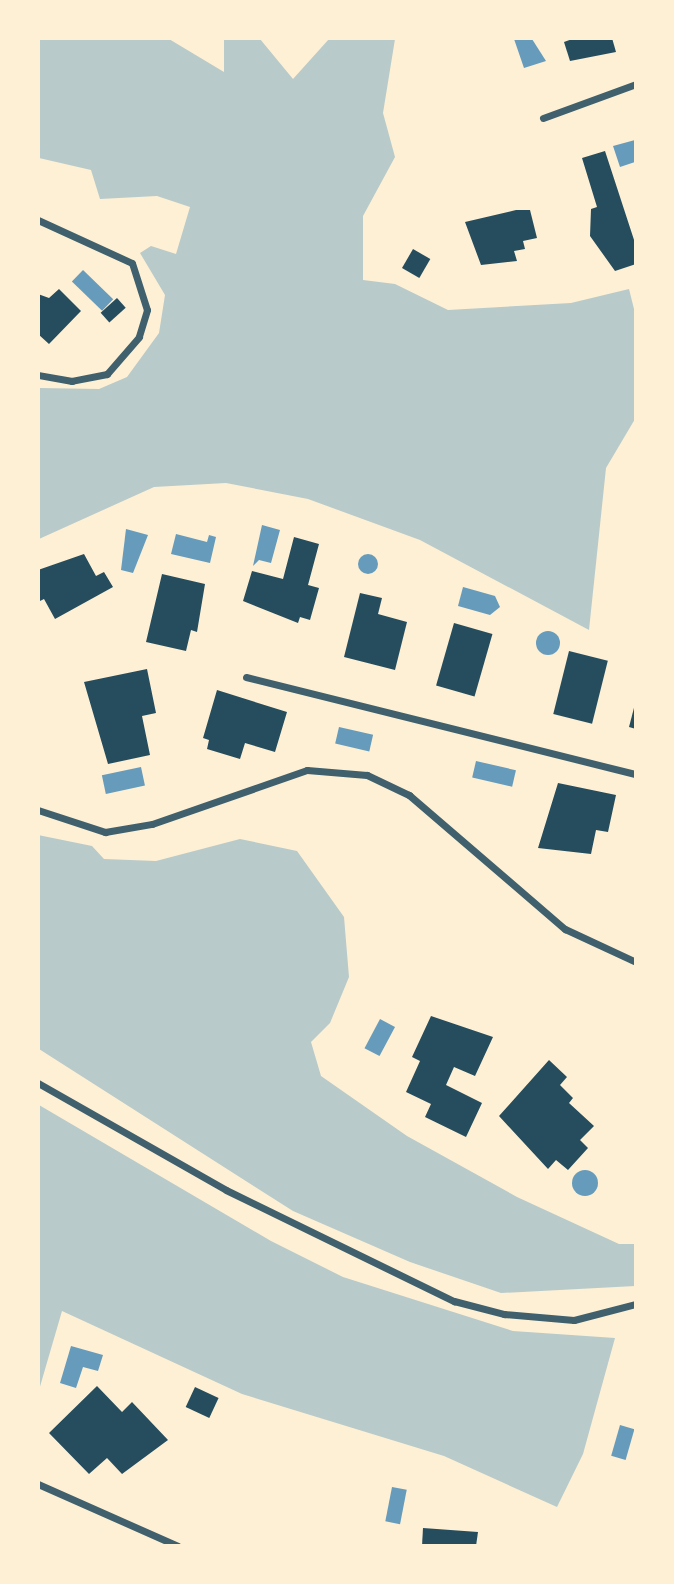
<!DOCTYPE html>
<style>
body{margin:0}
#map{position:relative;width:674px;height:1584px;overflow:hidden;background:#fdf0d5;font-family:"PT Sans Narrow",sans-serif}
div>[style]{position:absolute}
.green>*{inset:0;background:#b9caca}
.water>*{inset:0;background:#669bbc;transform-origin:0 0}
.round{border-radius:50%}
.building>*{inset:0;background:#264d5e;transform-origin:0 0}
.minor>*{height:7px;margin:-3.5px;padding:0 3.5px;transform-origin:3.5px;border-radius:3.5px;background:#3f606c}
span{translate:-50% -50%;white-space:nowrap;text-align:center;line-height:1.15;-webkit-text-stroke:6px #fdf0d5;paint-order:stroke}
.frame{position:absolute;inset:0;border:40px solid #fdf0d5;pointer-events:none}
</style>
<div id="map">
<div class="green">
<i style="clip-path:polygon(39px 38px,169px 39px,224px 72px,224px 39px,260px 39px,293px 79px,329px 39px,395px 39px,383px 113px,395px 157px,363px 216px,363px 280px,395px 284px,448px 310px,571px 303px,629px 289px,635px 313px,635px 419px,606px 468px,589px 630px,420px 540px,308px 499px,226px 483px,154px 487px,39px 539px,39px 388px,99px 389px,127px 377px,159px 333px,165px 295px,140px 253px,151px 246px,176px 254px,190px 207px,157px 196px,100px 199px,91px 170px,39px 158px)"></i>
<i style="clip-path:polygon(38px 835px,92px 846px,104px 859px,156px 861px,240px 839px,297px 851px,344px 917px,349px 977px,330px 1023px,311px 1042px,321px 1076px,407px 1136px,517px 1197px,619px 1244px,635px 1244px,635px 1286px,501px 1293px,410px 1262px,293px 1211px,39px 1049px)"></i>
<i style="clip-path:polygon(39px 1105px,271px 1241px,343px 1277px,513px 1331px,615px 1338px,583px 1454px,557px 1507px,444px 1456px,242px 1394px,62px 1311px,39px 1390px)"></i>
</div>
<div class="water">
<i style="clip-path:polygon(514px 39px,532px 39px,546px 61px,524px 68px)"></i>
<i style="clip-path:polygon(635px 140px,635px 162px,620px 167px,613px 146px)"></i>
<i style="left:83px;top:270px;width:42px;height:16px;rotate:44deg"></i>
<i style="clip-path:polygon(262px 525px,280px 530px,271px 563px,259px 560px,253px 566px)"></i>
<i style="clip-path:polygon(126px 529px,148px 535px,133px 573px,121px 570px)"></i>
<i style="clip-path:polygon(176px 534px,207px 542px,209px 535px,216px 537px,210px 563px,171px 554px)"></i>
<i class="round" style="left:358px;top:554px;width:20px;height:20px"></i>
<i style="clip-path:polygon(463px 587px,495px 596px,500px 607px,490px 615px,458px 606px)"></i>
<i class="round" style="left:536px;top:631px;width:24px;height:24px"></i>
<i style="left:339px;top:727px;width:35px;height:17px;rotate:13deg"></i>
<i style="left:476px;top:761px;width:41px;height:17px;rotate:13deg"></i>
<i style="left:141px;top:767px;width:19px;height:40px;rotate:78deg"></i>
<i style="left:380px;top:1019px;width:17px;height:33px;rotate:28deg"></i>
<i class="round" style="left:572px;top:1170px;width:26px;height:26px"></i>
<i style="clip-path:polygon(71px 1346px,103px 1355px,98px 1371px,83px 1367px,76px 1388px,60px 1383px)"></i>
<i style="left:620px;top:1425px;width:15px;height:32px;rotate:16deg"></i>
<i style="left:392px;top:1487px;width:15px;height:35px;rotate:11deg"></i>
</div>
<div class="building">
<i style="clip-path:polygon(575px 38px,612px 38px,616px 52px,570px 61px,564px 42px)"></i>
<i style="clip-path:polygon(605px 151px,636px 246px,636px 264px,615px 271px,590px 236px,591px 209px,597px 207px,582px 158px)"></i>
<i style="clip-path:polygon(516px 210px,530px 210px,537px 238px,523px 241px,525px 249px,514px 251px,517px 261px,481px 265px,465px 222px)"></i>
<i style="left:413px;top:249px;width:20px;height:22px;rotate:30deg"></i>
<i style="clip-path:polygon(59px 289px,81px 311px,49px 344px,38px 334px,38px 294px,49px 298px)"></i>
<i style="left:117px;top:298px;width:13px;height:22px;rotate:48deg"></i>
<i style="clip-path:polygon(294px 537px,319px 544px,308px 585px,319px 588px,310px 620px,300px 617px,298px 623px,243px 601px,252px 571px,283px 579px)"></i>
<i style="clip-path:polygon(84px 554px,96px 576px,104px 572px,113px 587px,55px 619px,44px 599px,38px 602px,38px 570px)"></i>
<i style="clip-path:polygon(162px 574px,205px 584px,197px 632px,191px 630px,186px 651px,146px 642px)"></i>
<i style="clip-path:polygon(360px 593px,382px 598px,378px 614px,407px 622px,395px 670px,344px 657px)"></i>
<i style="left:454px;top:623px;width:40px;height:65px;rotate:16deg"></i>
<i style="left:569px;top:651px;width:40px;height:65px;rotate:14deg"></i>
<i style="clip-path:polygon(147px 669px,156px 713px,142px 716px,150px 755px,108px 764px,84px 682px)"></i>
<i style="clip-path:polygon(217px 690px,287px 712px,275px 752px,245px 743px,240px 759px,207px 749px,209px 740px,203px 738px)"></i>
<i style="clip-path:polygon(635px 704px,636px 704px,636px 729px,629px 727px)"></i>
<i style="clip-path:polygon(558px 783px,616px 795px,608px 832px,596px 830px,591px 854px,538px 848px)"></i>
<i style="clip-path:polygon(431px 1016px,493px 1037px,475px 1076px,454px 1067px,446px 1085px,482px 1103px,466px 1137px,425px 1117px,431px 1104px,406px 1092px,420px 1061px,412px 1057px)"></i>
<i style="clip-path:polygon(549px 1060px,567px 1077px,560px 1085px,573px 1098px,569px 1103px,594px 1126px,580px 1140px,588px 1148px,568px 1170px,556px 1160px,548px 1169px,499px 1116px)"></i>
<i style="clip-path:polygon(97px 1386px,122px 1412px,132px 1402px,168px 1440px,122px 1474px,107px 1458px,89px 1474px,49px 1433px)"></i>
<i style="left:195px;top:1387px;width:26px;height:22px;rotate:25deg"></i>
<i style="clip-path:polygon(423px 1528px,478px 1532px,476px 1546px,422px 1546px)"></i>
</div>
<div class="minor">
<i style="left:543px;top:118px;width:99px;rotate:-20.1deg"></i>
<i style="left:38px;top:220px;width:103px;rotate:24.6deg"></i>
<i style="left:132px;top:263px;width:49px;rotate:72.3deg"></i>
<i style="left:147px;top:310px;width:28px;rotate:107deg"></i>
<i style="left:139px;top:337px;width:49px;rotate:130.9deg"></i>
<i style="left:107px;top:374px;width:36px;rotate:169deg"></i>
<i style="left:72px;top:381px;width:35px;rotate:-170deg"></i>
<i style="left:246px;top:677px;width:402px;rotate:14deg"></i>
<i style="left:38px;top:810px;width:71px;rotate:18.2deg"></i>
<i style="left:105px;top:832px;width:48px;rotate:-9.7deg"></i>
<i style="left:152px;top:824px;width:164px;rotate:-19.2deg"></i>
<i style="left:307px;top:770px;width:60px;rotate:4.8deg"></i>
<i style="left:367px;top:775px;width:47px;rotate:25.5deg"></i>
<i style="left:409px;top:795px;width:206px;rotate:40.7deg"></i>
<i style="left:565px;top:929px;width:78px;rotate:24.9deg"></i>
<i style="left:38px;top:1083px;width:216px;rotate:29.6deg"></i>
<i style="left:226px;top:1190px;width:254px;rotate:26deg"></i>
<i style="left:454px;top:1301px;width:52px;rotate:14.6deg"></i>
<i style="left:504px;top:1314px;width:70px;rotate:4.9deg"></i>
<i style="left:574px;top:1320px;width:64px;rotate:-14.5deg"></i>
<i style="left:38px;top:1484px;width:153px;rotate:23.9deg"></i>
</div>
<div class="frame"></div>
</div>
